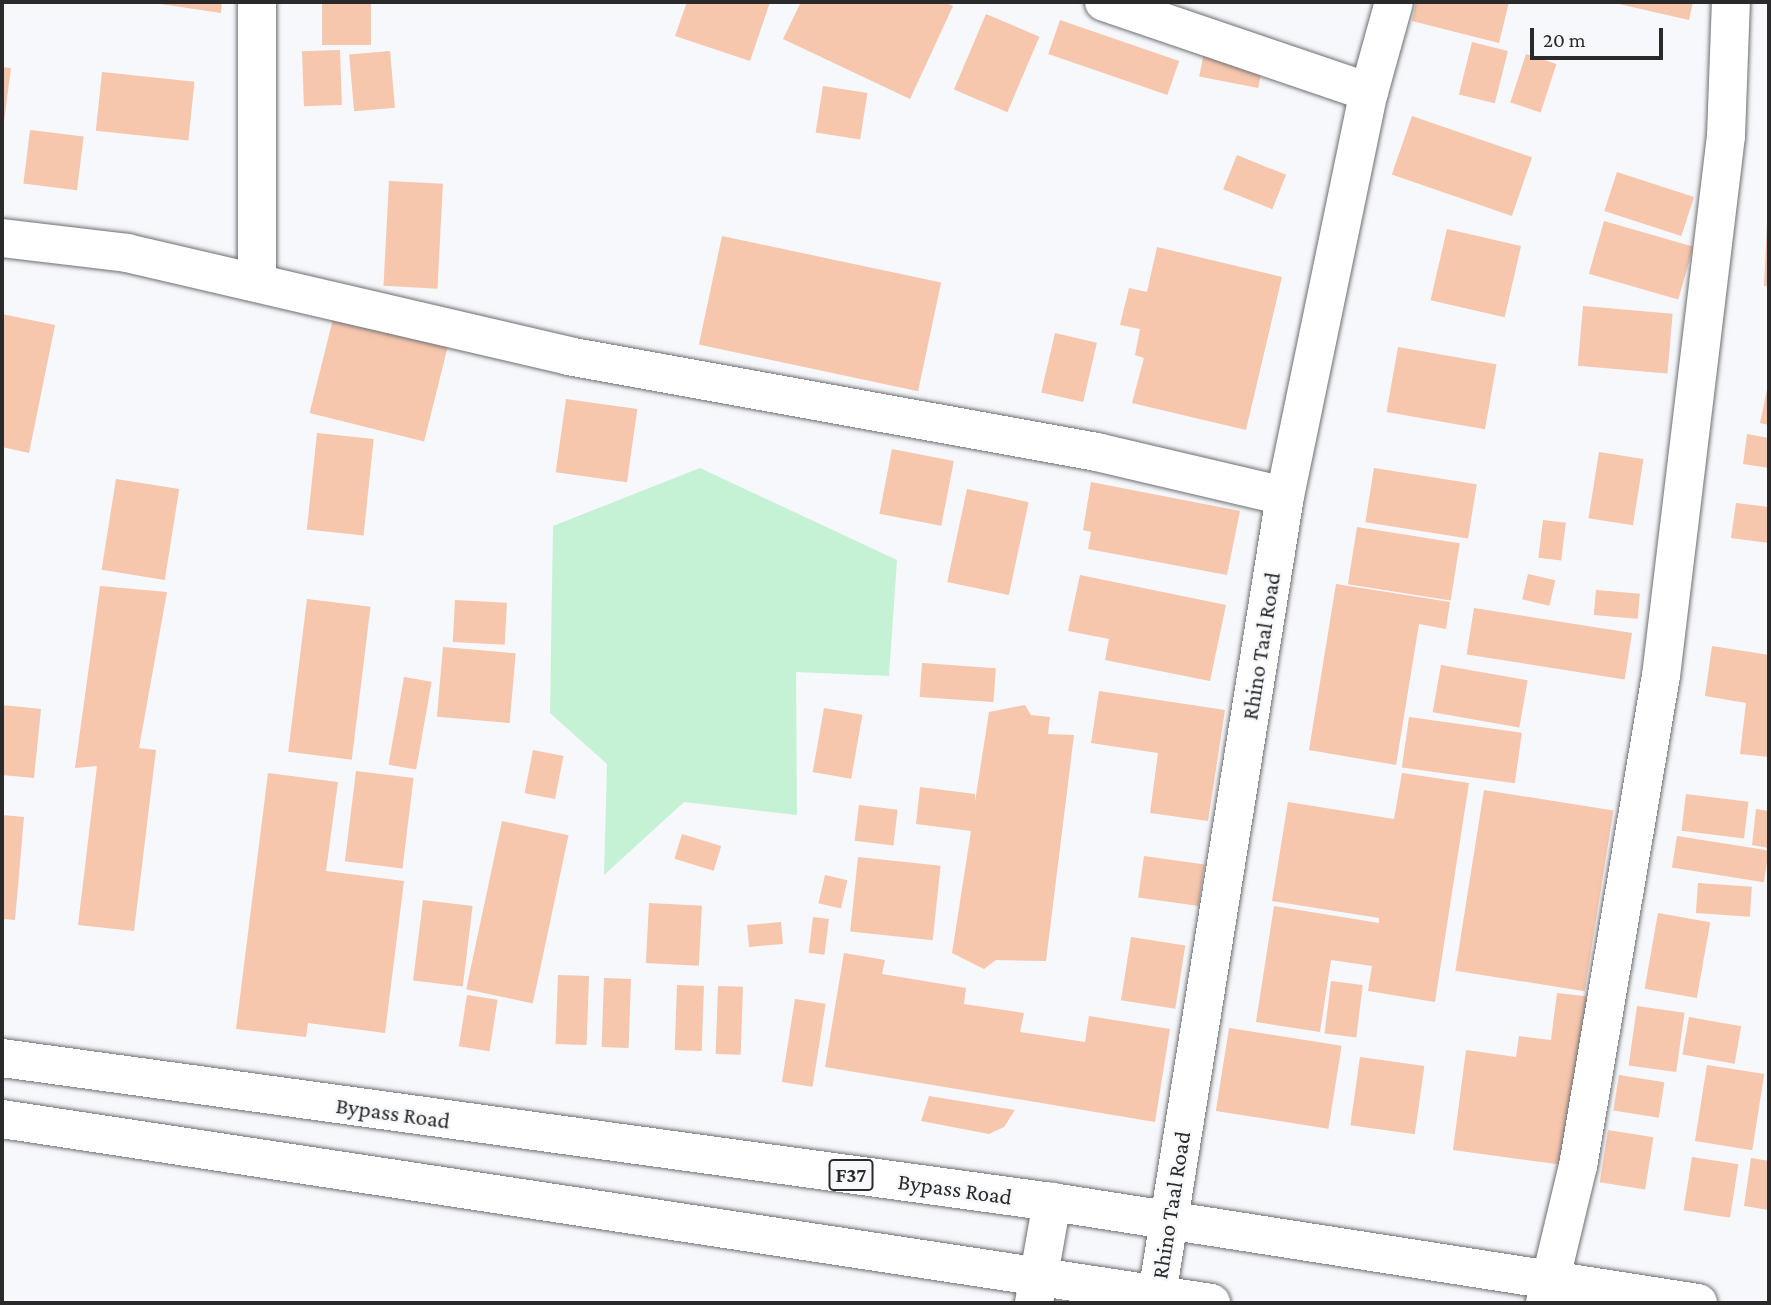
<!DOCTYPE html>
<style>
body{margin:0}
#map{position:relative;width:1771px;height:1305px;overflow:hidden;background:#f6f8fb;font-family:"Crimson Pro",serif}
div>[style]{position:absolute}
.green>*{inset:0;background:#c5f1d4}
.building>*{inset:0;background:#f6c6ad;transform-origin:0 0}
.roads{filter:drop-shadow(0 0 2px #6e6f72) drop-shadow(0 0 2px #6e6f72)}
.minor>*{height:38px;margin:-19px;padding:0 19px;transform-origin:19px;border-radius:19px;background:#fff}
.tertiary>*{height:38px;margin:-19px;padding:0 19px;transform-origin:19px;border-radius:19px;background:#fff}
.trunk>*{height:38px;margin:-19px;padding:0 19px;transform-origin:19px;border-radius:19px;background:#fff}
span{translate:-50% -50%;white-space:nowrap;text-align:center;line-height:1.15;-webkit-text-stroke:5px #f6f8fb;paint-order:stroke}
.shield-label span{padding:2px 5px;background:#f6f8fb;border:2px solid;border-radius:5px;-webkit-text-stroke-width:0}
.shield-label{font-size:21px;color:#2a2a2b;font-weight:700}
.street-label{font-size:23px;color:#2a2a2b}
.frame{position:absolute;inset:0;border:4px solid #2a2a2b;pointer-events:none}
.scale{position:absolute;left:1530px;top:28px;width:133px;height:32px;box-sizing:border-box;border:4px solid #2a2a2b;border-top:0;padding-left:9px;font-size:21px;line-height:24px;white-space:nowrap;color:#2a2a2b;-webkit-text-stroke:5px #f6f8fb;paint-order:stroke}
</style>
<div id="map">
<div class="green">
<i style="clip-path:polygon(700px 468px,897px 560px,889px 676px,796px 672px,797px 815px,684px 802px,604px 875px,607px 764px,550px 713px,553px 526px)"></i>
</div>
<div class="building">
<i style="clip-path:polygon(147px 2px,222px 2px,221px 13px)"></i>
<i style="left:322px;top:2px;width:49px;height:43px"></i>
<i style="clip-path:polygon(687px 2px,770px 2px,750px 61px,675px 36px)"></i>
<i style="clip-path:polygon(801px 2px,944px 2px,953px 6px,910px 99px,783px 39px)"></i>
<i style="clip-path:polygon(1416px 2px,1509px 2px,1499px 43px,1412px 21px)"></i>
<i style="clip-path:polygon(1610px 2px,1693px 2px,1689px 20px)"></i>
<i style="left:986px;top:14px;width:58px;height:82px;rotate:23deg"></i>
<i style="left:1060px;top:20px;width:126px;height:36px;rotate:19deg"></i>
<i style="left:1472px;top:42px;width:37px;height:54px;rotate:14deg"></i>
<i style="left:340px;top:50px;width:55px;height:38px;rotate:88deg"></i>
<i style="left:390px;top:51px;width:57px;height:41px;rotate:85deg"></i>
<i style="left:1204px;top:52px;width:60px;height:25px;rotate:11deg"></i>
<i style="left:1526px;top:54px;width:32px;height:51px;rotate:18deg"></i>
<i style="clip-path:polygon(2px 67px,11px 68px,3px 129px,2px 129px)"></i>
<i style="left:102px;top:72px;width:93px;height:59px;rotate:6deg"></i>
<i style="left:823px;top:86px;width:45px;height:47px;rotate:9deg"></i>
<i style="left:1412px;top:116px;width:127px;height:62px;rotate:19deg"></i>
<i style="left:30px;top:130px;width:54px;height:54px;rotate:7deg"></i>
<i style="left:1237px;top:155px;width:53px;height:37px;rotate:22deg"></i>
<i style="left:1617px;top:172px;width:81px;height:41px;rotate:18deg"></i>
<i style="left:389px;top:181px;width:54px;height:105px;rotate:3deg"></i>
<i style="left:1604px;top:221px;width:93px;height:55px;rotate:16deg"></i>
<i style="clip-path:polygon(1767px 222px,1769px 223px,1769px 286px,1764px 286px)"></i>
<i style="left:1447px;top:229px;width:76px;height:73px;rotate:13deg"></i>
<i style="left:722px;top:236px;width:224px;height:111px;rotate:12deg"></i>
<i style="clip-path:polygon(1157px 247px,1282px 277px,1246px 430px,1132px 403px,1144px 358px,1135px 355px,1140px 329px,1120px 325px,1129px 288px,1147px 292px)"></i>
<i style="left:1583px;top:306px;width:90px;height:60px;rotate:5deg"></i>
<i style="left:335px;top:311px;width:118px;height:105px;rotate:14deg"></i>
<i style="clip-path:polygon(2px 314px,55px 325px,29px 453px,2px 447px)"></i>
<i style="left:1055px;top:333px;width:43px;height:61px;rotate:13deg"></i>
<i style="left:1398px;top:347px;width:100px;height:66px;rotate:10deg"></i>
<i style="clip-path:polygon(1768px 385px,1769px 385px,1769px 425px,1760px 423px)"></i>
<i style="left:566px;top:399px;width:72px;height:74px;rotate:8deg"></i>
<i style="left:317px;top:433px;width:57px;height:97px;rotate:6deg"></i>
<i style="clip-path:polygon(1747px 434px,1769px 438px,1769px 468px,1743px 464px)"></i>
<i style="left:892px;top:449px;width:63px;height:66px;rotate:11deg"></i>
<i style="left:1599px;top:452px;width:45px;height:67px;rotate:9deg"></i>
<i style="left:1374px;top:468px;width:104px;height:55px;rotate:9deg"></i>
<i style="left:116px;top:479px;width:64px;height:92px;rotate:9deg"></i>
<i style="clip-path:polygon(1091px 482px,1240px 511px,1227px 575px,1088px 549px,1091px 532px,1083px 530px)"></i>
<i style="left:967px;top:489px;width:63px;height:95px;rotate:12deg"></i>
<i style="clip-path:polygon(1736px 503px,1769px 507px,1769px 543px,1731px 538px)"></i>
<i style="left:1543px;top:520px;width:23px;height:38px;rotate:7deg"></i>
<i style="left:1357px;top:527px;width:104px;height:58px;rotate:9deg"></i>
<i style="left:1528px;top:574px;width:28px;height:26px;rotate:13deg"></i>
<i style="clip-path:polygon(1080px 575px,1226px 605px,1210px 681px,1105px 660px,1109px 639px,1068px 631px)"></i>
<i style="clip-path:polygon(1336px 584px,1450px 602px,1446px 629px,1419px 624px,1396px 765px,1309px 750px)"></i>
<i style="clip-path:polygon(100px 586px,167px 592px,139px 748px,156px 750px,134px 931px,78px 925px,97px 766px,75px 768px)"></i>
<i style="left:1596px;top:590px;width:44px;height:25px;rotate:5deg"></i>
<i style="left:307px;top:599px;width:64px;height:154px;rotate:7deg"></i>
<i style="left:455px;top:600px;width:52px;height:42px;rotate:3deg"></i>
<i style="left:1474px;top:608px;width:160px;height:47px;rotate:9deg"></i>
<i style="clip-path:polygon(1712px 646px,1769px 655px,1769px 757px,1740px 754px,1746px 703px,1705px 696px)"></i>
<i style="left:443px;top:647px;width:73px;height:70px;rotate:5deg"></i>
<i style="left:922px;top:663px;width:74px;height:34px;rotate:4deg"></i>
<i style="left:1441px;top:665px;width:88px;height:48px;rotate:10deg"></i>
<i style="left:404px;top:677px;width:28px;height:89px;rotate:10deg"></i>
<i style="clip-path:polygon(1099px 691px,1225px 710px,1208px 821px,1150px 813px,1158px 753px,1091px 743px)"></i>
<i style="clip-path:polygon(2px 705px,41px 709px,34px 778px,2px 775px)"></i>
<i style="clip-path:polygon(1025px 705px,1031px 715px,1050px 717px,1048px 734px,1074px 735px,1046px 961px,996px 960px,984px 969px,952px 953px,971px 831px,916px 824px,920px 787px,975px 794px,975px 802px,989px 712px)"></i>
<i style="left:824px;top:708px;width:39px;height:65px;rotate:10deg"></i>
<i style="left:1409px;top:717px;width:114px;height:51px;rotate:8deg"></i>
<i style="left:533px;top:750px;width:31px;height:44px;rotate:11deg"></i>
<i style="left:356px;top:771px;width:58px;height:91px;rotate:7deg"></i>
<i style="clip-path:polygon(268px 773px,338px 782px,326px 871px,404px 881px,385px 1033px,308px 1023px,306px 1037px,236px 1029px)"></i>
<i style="clip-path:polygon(1402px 773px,1469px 783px,1435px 1002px,1368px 991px,1372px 966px,1331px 960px,1320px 1032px,1256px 1022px,1274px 906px,1379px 923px,1379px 918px,1272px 901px,1288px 802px,1394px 819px)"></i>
<i style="left:1484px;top:790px;width:131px;height:183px;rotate:9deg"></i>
<i style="left:1686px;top:794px;width:63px;height:37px;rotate:7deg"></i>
<i style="left:859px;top:805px;width:39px;height:36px;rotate:7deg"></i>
<i style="clip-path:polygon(1756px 809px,1769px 811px,1769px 848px,1752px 845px)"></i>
<i style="clip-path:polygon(2px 815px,24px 817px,15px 920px,2px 919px)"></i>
<i style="left:502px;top:821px;width:68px;height:172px;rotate:12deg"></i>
<i style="left:682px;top:834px;width:41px;height:26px;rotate:17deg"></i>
<i style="left:1677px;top:836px;width:93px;height:32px;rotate:9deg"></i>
<i style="left:1144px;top:856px;width:61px;height:42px;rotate:8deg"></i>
<i style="left:858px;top:857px;width:83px;height:75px;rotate:6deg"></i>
<i style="left:825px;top:875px;width:23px;height:29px;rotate:13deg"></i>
<i style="left:1698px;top:883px;width:54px;height:30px;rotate:4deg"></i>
<i style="left:423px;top:900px;width:50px;height:81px;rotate:7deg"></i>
<i style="left:649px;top:903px;width:53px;height:60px;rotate:3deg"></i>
<i style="left:1658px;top:913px;width:53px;height:77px;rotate:10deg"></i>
<i style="left:813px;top:917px;width:16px;height:36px;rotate:7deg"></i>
<i style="left:781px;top:922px;width:22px;height:34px;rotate:85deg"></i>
<i style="left:1131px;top:937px;width:55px;height:64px;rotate:9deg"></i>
<i style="clip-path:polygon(844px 953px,885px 960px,882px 974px,966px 988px,964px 1004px,1024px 1013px,1020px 1032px,1085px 1042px,1089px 1016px,1170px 1029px,1155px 1122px,825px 1067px)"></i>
<i style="left:558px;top:975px;width:31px;height:69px;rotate:2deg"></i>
<i style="left:604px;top:978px;width:27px;height:69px;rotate:2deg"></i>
<i style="left:1331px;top:981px;width:32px;height:53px;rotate:7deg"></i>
<i style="left:677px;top:985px;width:27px;height:65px;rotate:2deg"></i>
<i style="left:718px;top:986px;width:25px;height:68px;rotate:2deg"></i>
<i style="clip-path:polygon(1557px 993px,1593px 997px,1571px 1166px,1453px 1150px,1466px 1050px,1516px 1057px,1519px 1036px,1551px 1040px)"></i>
<i style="left:467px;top:995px;width:31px;height:52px;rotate:9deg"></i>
<i style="left:795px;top:999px;width:31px;height:84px;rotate:9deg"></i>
<i style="left:1637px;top:1006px;width:48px;height:60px;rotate:8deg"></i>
<i style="left:1689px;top:1017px;width:53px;height:38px;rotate:10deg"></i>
<i style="left:1229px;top:1028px;width:114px;height:84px;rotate:9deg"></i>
<i style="left:1360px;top:1057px;width:65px;height:69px;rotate:8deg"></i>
<i style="left:1707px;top:1065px;width:58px;height:77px;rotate:9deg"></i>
<i style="left:1619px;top:1075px;width:46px;height:36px;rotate:9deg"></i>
<i style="clip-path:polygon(929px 1096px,1015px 1110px,1004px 1127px,989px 1134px,921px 1121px)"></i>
<i style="left:1608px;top:1130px;width:46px;height:53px;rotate:9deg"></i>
<i style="left:1692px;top:1157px;width:47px;height:54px;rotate:9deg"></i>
<i style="clip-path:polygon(1751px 1158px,1769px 1161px,1769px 1210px,1744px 1206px)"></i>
</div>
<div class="roads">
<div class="minor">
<i style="left:1104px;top:2px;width:280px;rotate:18.8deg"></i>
<i style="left:2px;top:238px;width:126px;rotate:6.8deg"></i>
<i style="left:127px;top:253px;width:453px;rotate:13.1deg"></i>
<i style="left:568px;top:356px;width:538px;rotate:10.29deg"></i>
<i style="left:1097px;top:452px;width:193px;rotate:13.2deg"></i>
<i style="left:257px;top:281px;width:279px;rotate:-90deg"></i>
<i style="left:1034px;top:1303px;width:103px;rotate:-79.9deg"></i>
<i style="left:1545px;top:1303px;width:141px;rotate:-76.5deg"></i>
<i style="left:1578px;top:1166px;width:497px;rotate:-80.4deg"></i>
<i style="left:1661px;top:676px;width:544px;rotate:-83.14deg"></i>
<i style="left:1726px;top:136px;width:134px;rotate:-87.9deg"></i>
</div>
<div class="tertiary">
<i style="left:1157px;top:1295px;width:809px;rotate:-80.9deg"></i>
<i style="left:1285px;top:496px;width:413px;rotate:-78.3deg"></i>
<i style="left:1369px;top:92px;width:93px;rotate:-74.5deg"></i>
</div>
<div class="trunk">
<i style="left:2px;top:1058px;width:1060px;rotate:7.81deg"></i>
<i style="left:1052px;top:1202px;width:654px;rotate:8.89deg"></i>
<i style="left:2px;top:1119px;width:1223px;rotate:8.65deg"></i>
</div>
</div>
<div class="shield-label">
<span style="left:851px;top:1175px">F37</span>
</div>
<div class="street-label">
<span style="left:1261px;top:646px;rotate:-81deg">Rhino Taal Road</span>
<span style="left:393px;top:1113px;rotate:8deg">Bypass Road</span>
<span style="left:955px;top:1189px;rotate:8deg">Bypass Road</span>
<span style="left:1171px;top:1205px;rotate:-81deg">Rhino Taal Road</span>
</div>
<div class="frame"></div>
<div class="scale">20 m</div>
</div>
